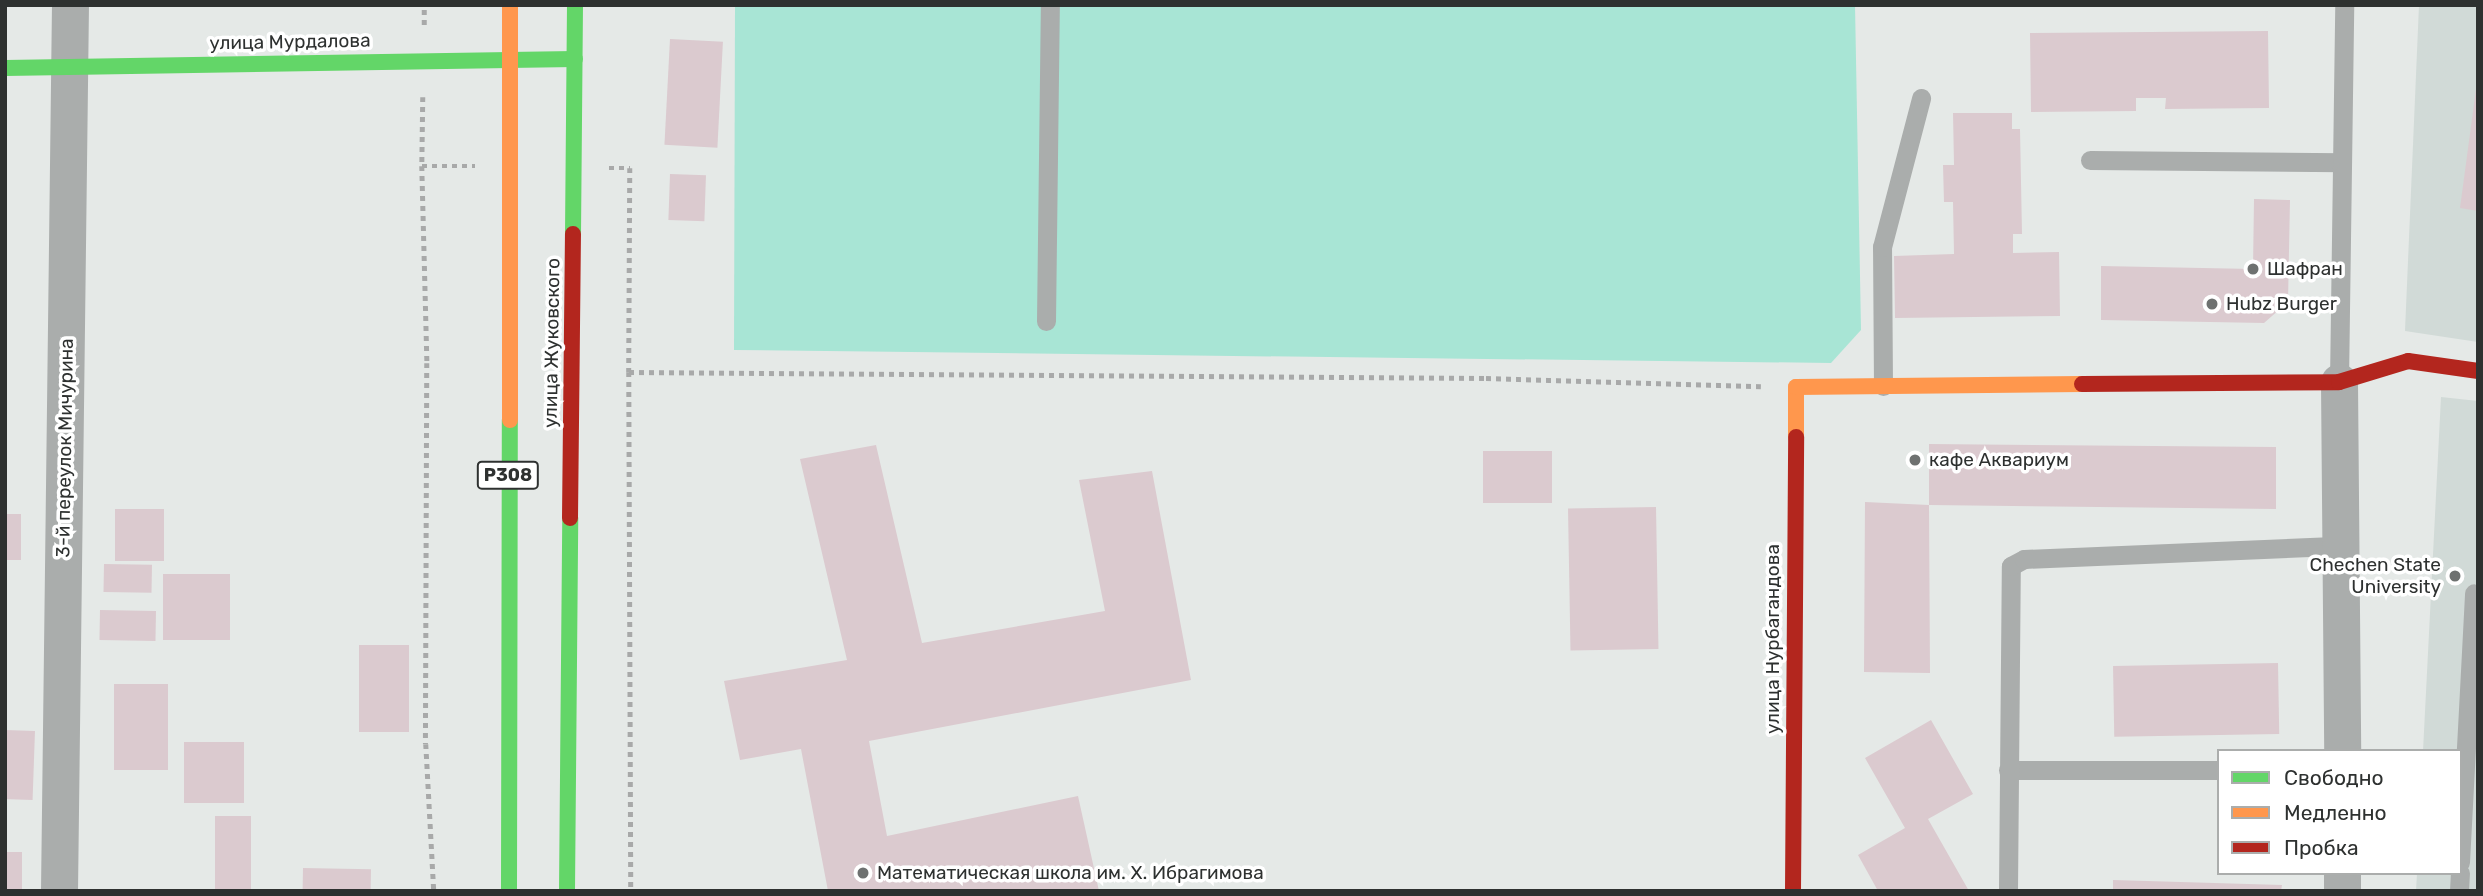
<!DOCTYPE html>
<meta charset="utf-8">
<style>
body{margin:0}
#map{position:relative;width:2483px;height:896px;overflow:hidden;background:#e5e9e7;font-family:Rubik,sans-serif}
div>[style]{position:absolute}
.built>*{inset:0;background:#d1dad7}
.green>*{inset:0;background:#a8e5d5}
.building>*{inset:0;background:#dbcacf;transform-origin:0 0}
.path>*{height:4.5px;margin-top:-2.25px;transform-origin:0;background:repeating-linear-gradient(90deg,#a8a9a9 0 5px,transparent 0 10px)}
.lane>*{height:19px;margin:-9.5px;padding:0 9.5px;transform-origin:9.5px;border-radius:9.5px;background:#aaadac}
.street>*{height:37px;margin:-18.5px;padding:0 18.5px;transform-origin:18.5px;border-radius:18.5px;background:#aaadac}
.fast>*{height:16px;margin:-8px;padding:0 8px;transform-origin:8px;border-radius:8px;background:#63d668}
.slow>*{height:16px;margin:-8px;padding:0 8px;transform-origin:8px;border-radius:8px;background:#ff974d}
.jam>*{height:16px;margin:-8px;padding:0 8px;transform-origin:8px;border-radius:8px;background:#b3261e}
.dots>*{width:19px;height:19px;translate:-50% -50%;box-sizing:border-box;border:4px solid #fff;border-radius:50%}
span{translate:-50% -50%;white-space:nowrap;text-align:center;line-height:1.15;-webkit-text-stroke:7px #fff;paint-order:stroke}
.shield-label span{padding:2px 5px;background:#fff;border:2px solid;border-radius:5px;-webkit-text-stroke-width:0}
.shield-label{font-size:18px;color:#2e3130;font-weight:700}
.street-label{font-size:19px;color:#2e3130}
.poi-label{font-size:19px;color:#2e3130}
.left{translate:0 -50%;text-align:left}
.right{translate:-100% -50%;text-align:right}
.frame{position:absolute;inset:0;border:7px solid #2e3130;pointer-events:none}
.legend{position:absolute;left:2217px;top:749px;width:245px;height:126px;box-sizing:border-box;background:#fff;border:2px solid #abadac;margin:0;padding:9px 12px;list-style:none;font-size:21px;color:#2e3130}
.legend li{display:flex;align-items:center;gap:14px;height:35px}
.legend b{width:35px;border:2px solid #abadac}
</style>
<div id="map">
<div class="built">
<i style="clip-path:polygon(2419px 5px,2478px 5px,2478px 342px,2405px 331px)"></i>
<i style="clip-path:polygon(2441px 397px,2478px 401px,2478px 891px,2416px 891px,2417px 873px,2460px 873px,2460px 751px,2423px 751px)"></i>
</div>
<div class="green">
<i style="clip-path:polygon(735px 5px,1855px 5px,1861px 330px,1831px 363px,734px 350px)"></i>
</div>
<div class="building">
<i style="clip-path:polygon(2268px 31px,2269px 108px,2165px 109px,2166px 98px,2136px 98px,2136px 111px,2031px 112px,2030px 33px)"></i>
<i style="left:670px;top:39px;width:53px;height:106px;rotate:3deg"></i>
<i style="clip-path:polygon(2476px 89px,2478px 89px,2478px 211px,2460px 208px)"></i>
<i style="clip-path:polygon(1953px 113px,2012px 113px,2012px 129px,2020px 129px,2022px 234px,2013px 234px,2013px 253px,2059px 252px,2060px 316px,1895px 318px,1894px 256px,1954px 254px,1953px 202px,1944px 202px,1943px 165px,1954px 165px)"></i>
<i style="left:670px;top:174px;width:36px;height:46px;rotate:2deg"></i>
<i style="clip-path:polygon(2254px 199px,2290px 200px,2288px 302px,2264px 323px,2101px 320px,2101px 266px,2253px 269px)"></i>
<i style="clip-path:polygon(1929px 444px,2276px 447px,2276px 509px,1929px 505px,1930px 673px,1864px 672px,1865px 502px,1929px 505px)"></i>
<i style="clip-path:polygon(876px 445px,922px 643px,1105px 611px,1079px 480px,1152px 471px,1191px 680px,869px 741px,887px 836px,1078px 796px,1099px 891px,828px 891px,801px 749px,740px 760px,724px 681px,847px 660px,800px 459px)"></i>
<i style="left:1552px;top:451px;width:52px;height:69px;rotate:90deg"></i>
<i style="left:1656px;top:507px;width:142px;height:88px;rotate:89deg"></i>
<i style="left:115px;top:509px;width:49px;height:52px"></i>
<i style="left:5px;top:514px;width:16px;height:46px"></i>
<i style="left:104px;top:564px;width:48px;height:28px;rotate:1deg"></i>
<i style="left:163px;top:574px;width:67px;height:66px"></i>
<i style="left:100px;top:610px;width:56px;height:30px;rotate:1deg"></i>
<i style="left:359px;top:645px;width:50px;height:87px"></i>
<i style="left:2278px;top:663px;width:71px;height:165px;rotate:89deg"></i>
<i style="left:114px;top:684px;width:54px;height:86px"></i>
<i style="clip-path:polygon(1931px 720px,1973px 794px,1928px 819px,1969px 891px,1878px 891px,1858px 855px,1905px 828px,1865px 758px)"></i>
<i style="left:5px;top:730px;width:30px;height:69px;rotate:2deg"></i>
<i style="left:184px;top:742px;width:60px;height:61px"></i>
<i style="left:215px;top:816px;width:36px;height:75px"></i>
<i style="left:5px;top:852px;width:17px;height:39px"></i>
<i style="left:303px;top:868px;width:68px;height:23px;rotate:1deg"></i>
<i style="clip-path:polygon(2113px 880px,2282px 885px,2281px 891px,2113px 891px)"></i>
</div>
<div class="path">
<i style="left:424px;top:25px;width:20px;rotate:-90deg"></i>
<i style="left:423px;top:97px;width:69px;rotate:90.8deg"></i>
<i style="left:422px;top:166px;width:53px"></i>
<i style="left:422px;top:166px;width:197px;rotate:88.5deg"></i>
<i style="left:427px;top:363px;width:381px;rotate:90.2deg"></i>
<i style="left:426px;top:744px;width:147px;rotate:86.9deg"></i>
<i style="left:609px;top:168px;width:21px"></i>
<i style="left:630px;top:168px;width:204px;rotate:90.3deg"></i>
<i style="left:629px;top:372px;width:857px;rotate:0.4deg"></i>
<i style="left:1486px;top:378px;width:275px;rotate:1.7deg"></i>
<i style="left:629px;top:372px;width:519px;rotate:89.78deg"></i>
</div>
<div class="lane">
<i style="left:2090px;top:160px;width:252px;rotate:0.5deg"></i>
<i style="left:1046px;top:321px;width:316px;rotate:-89.3deg"></i>
<i style="left:2339px;top:382px;width:377px;rotate:-89.2deg"></i>
<i style="left:1883px;top:386px;width:139px;rotate:-90.4deg"></i>
<i style="left:1882px;top:247px;width:154px;rotate:-75.3deg"></i>
<i style="left:2008px;top:770px;width:211px"></i>
<i style="left:2460px;top:862px;width:269px;rotate:-87deg"></i>
<i style="left:2008px;top:891px;width:325px;rotate:-89.5deg"></i>
<i style="left:2011px;top:566px;width:15px;rotate:-28deg"></i>
<i style="left:2024px;top:559px;width:316px;rotate:-2.4deg"></i>
<i style="left:2459px;top:891px;width:18px;rotate:-87deg"></i>
</div>
<div class="street">
<i style="left:2339px;top:382px;width:369px;rotate:89.5deg"></i>
<i style="left:2342px;top:873px;width:18px;rotate:90deg"></i>
<i style="left:59px;top:891px;width:886px;rotate:-89.29deg"></i>
</div>
<div class="fast">
<i style="left:5px;top:68px;width:570px;rotate:-0.9deg"></i>
<i style="left:573px;top:234px;width:229px;rotate:-89.5deg"></i>
<i style="left:509px;top:891px;width:471px;rotate:-89.9deg"></i>
<i style="left:567px;top:891px;width:373px;rotate:-89.5deg"></i>
</div>
<div class="slow">
<i style="left:510px;top:420px;width:415px;rotate:-90deg"></i>
<i style="left:1796px;top:437px;width:50px;rotate:-90deg"></i>
<i style="left:1796px;top:387px;width:286px;rotate:-0.6deg"></i>
</div>
<div class="jam">
<i style="left:2082px;top:384px;width:257px;rotate:-0.4deg"></i>
<i style="left:2339px;top:382px;width:72px;rotate:-16.9deg"></i>
<i style="left:2408px;top:361px;width:71px;rotate:8.1deg"></i>
<i style="left:570px;top:518px;width:284px;rotate:-89.4deg"></i>
<i style="left:1793px;top:891px;width:454px;rotate:-89.6deg"></i>
</div>
<div class="dots">
<i style="left:2253px;top:269px;background:#6e7170"></i>
<i style="left:2212px;top:304px;background:#6e7170"></i>
<i style="left:1915px;top:460px;background:#6e7170"></i>
<i style="left:2455px;top:576px;background:#6e7170"></i>
<i style="left:863px;top:873px;background:#6e7170"></i>
</div>
<div class="shield-label">
<span style="left:508px;top:475px">P308</span>
</div>
<div class="street-label">
<span style="left:290px;top:42px;rotate:-1deg">улица Мурдалова</span>
<span style="left:552px;top:343px;rotate:-89deg">улица Жуковского</span>
<span style="left:65px;top:448px;rotate:-89deg">3-й переулок Мичурина</span>
<span style="left:1773px;top:639px;rotate:-90deg">улица Нурбагандова</span>
</div>
<div class="poi-label">
<span class="left" style="left:2267px;top:269px">Шафран</span>
<span class="left" style="left:2226px;top:304px">Hubz Burger</span>
<span class="left" style="left:1929px;top:460px">кафе Аквариум</span>
<span class="right" style="left:2441px;top:576px">Chechen State<br>University</span>
<span class="left" style="left:877px;top:873px">Математическая школа им. Х. Ибрагимова</span>
</div>
<div class="frame"></div>
<ul class="legend">
<li><b style="height:9px;background:#63d668"></b>Свободно</li>
<li><b style="height:9px;background:#ff974d"></b>Медленно</li>
<li><b style="height:9px;background:#b3261e"></b>Пробка</li>
</ul>
</div>
